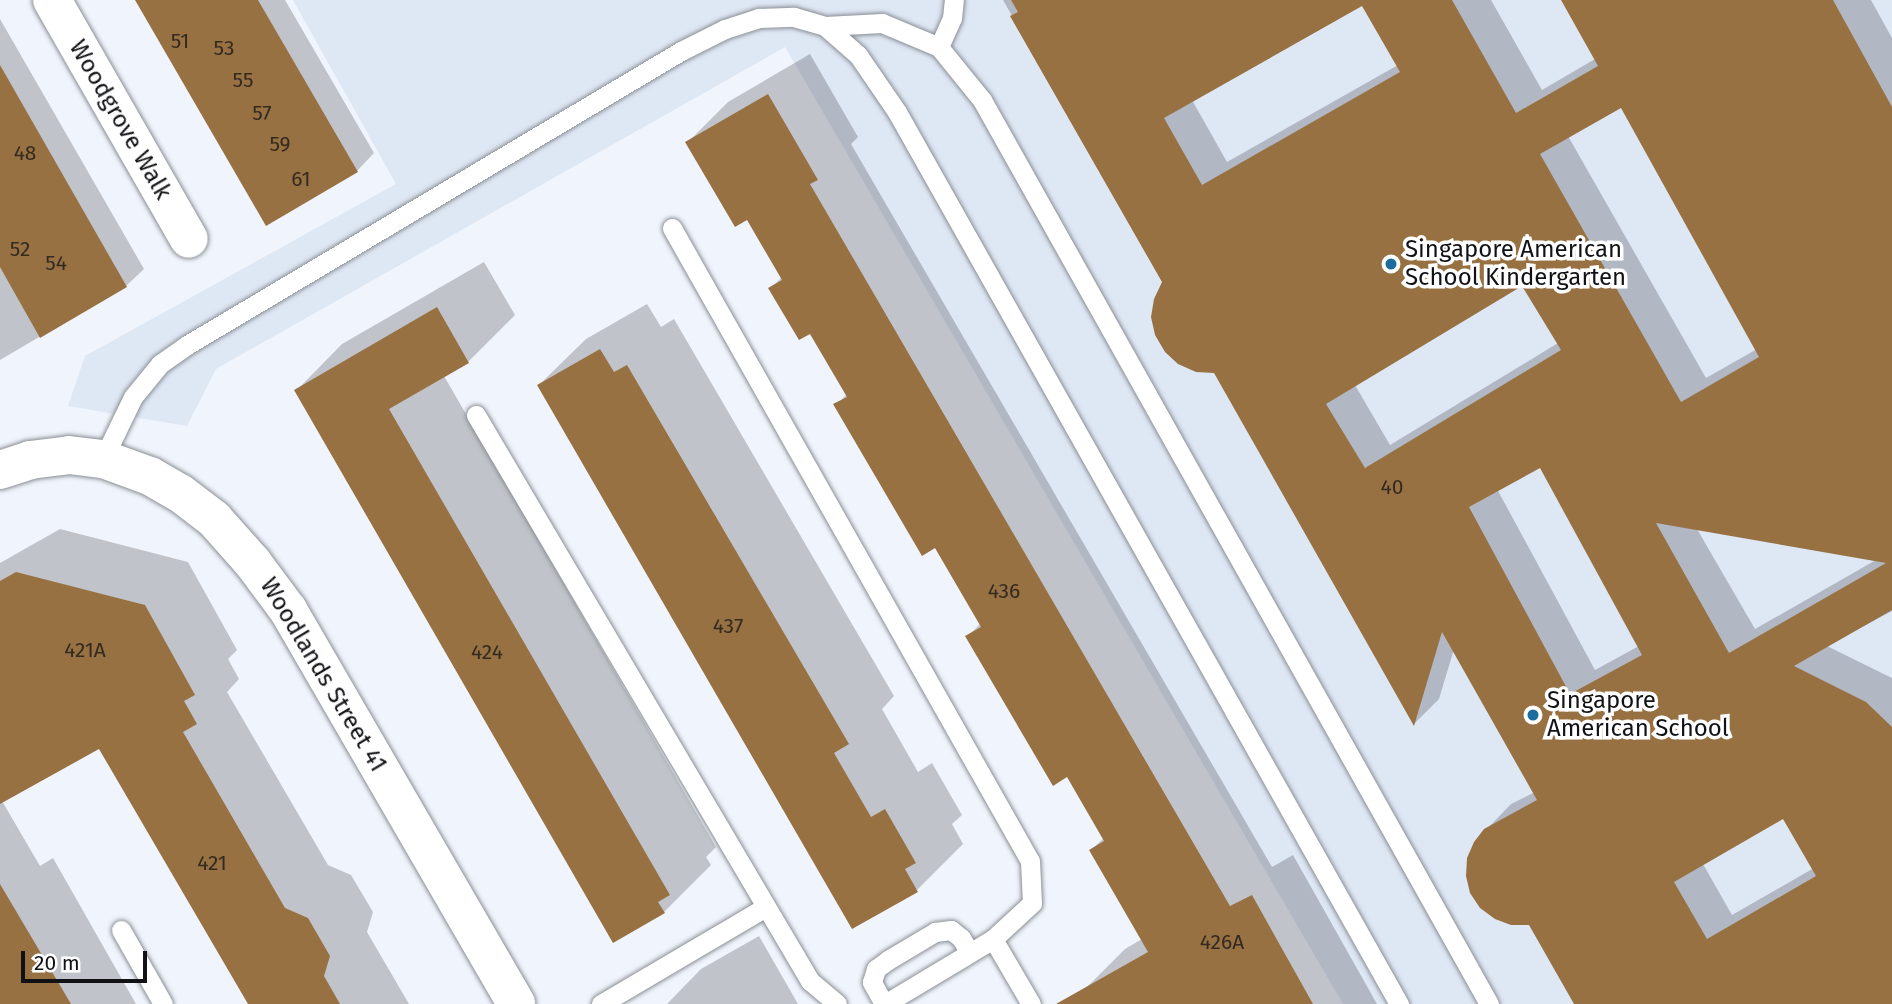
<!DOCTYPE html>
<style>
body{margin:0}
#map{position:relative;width:1892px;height:1004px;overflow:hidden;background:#f0f4fc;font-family:"Fira Sans",sans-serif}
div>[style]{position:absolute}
.built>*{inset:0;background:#dee7f4}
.shadow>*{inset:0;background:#0003}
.building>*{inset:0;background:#987143}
.roads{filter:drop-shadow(0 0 2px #8a8f95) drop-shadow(0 0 2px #8a8f95)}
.service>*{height:19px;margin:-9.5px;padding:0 9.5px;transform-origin:9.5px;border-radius:9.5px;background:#fff}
.minor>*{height:38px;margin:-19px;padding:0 19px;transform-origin:19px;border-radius:19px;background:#fff}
.dots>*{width:19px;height:19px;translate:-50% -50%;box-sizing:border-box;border:4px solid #fff;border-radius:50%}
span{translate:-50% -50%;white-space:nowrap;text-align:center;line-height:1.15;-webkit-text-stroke:7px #fff;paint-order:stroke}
.number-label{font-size:21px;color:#332a20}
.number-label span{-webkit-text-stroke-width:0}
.street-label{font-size:24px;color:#111215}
.poi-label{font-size:24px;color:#111215}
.left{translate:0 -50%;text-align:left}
.scale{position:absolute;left:21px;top:951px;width:126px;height:32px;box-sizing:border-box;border:4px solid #111215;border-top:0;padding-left:9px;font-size:21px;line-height:24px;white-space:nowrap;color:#111215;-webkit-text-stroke:5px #fff;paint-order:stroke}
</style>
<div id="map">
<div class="built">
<i style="clip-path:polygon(293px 0,1892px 0,1892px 1004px,1343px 1004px,785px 47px,216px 369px,187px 426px,68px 406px,85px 356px,396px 184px)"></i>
</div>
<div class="shadow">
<i style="clip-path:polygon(137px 0,285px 0,374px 153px,357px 171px)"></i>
<i style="clip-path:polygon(evenodd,1003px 0,1491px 0,1542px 90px,1595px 59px,1563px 0,1871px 0,1892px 38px,1892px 611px,1827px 646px,1892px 678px,1892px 1004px,1576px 1004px,1486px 830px,1511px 804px,1535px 792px,1454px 649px,1439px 699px,1415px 723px,1003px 0,1362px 4px,1398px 65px,1227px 162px,1192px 100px,1362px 4px,1003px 0,1621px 105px,1757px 349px,1706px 378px,1568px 136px,1621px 105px,1003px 0,1523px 284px,1558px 343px,1390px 445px,1355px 385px,1523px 284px,1003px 0,1541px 465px,1639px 646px,1595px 670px,1497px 489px,1541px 465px,1003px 0,1697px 529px,1876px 560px,1755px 629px,1697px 529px,1003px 0,1784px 817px,1814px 868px,1732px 915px,1703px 864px,1784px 817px)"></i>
<i style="clip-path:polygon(0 19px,144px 269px,126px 286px,0 360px)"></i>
<i style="clip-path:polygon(810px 54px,858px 137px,851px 144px,1272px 867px,1293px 855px,1377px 1004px,1092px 1004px,1084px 990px,1125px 949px,1142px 939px,1091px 850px,1104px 838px,1068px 775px,968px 636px,981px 623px,936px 545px,836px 405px,847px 394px,811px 332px,771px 288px,782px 277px,748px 218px,687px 143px,728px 102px)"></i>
<i style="clip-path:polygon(484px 262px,515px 315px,468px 362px,444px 376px,716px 847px,706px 857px,711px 865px,664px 912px,296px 391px,342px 344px)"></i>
<i style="clip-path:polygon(647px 304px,661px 327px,674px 319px,894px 696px,882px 709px,918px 772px,932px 763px,962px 815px,952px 824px,963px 844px,917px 890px,539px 385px,586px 339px)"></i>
<i style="clip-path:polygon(60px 529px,188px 562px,237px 650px,228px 659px,239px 679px,227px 692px,328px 865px,351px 875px,373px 912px,367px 932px,409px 1004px,250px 1004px,100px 746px,2px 801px,40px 866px,53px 858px,136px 1004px,0 1004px,0 563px)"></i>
<i style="clip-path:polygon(759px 936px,798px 1004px,667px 1004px,701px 969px)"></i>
</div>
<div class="building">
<i style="clip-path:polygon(135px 0,258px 0,358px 172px,266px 226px)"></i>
<i style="clip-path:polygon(evenodd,1011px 0,1452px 0,1516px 113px,1598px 66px,1561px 0,1833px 0,1892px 107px,1892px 610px,1794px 666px,1866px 702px,1892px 727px,1892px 1004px,1574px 1004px,1529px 925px,1511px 925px,1495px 919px,1480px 908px,1470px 893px,1466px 876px,1467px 858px,1474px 842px,1484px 829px,1537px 800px,1442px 632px,1414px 726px,1214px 373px,1196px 372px,1178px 364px,1165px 352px,1155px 335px,1151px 317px,1154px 299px,1162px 282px,1010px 16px,1018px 12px,1011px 0,1362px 6px,1400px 72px,1202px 185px,1164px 118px,1362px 6px,1011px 0,1621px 108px,1759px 357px,1681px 402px,1540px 154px,1621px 108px,1011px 0,1522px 286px,1561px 350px,1365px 468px,1326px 404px,1522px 286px,1011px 0,1540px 468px,1642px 655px,1570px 694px,1469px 507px,1540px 468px,1011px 0,1656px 523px,1886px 563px,1729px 653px,1656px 523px,1011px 0,1783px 819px,1816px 876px,1707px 939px,1674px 882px,1783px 819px)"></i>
<i style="clip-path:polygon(0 65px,127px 287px,40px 338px,0 267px)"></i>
<i style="clip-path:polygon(768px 94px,818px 180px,810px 184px,1230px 906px,1252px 895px,1313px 1004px,1056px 1004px,1148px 952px,1089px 850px,1104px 841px,1067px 777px,1053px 786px,965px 636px,981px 627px,935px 548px,922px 556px,833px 404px,847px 397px,810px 334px,799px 340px,768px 288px,782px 280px,747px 220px,735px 227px,685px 142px)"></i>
<i style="clip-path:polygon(437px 307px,469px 363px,389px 409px,670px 895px,658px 902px,665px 913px,613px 943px,294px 390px)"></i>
<i style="clip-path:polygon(600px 349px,614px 372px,627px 365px,849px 744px,834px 753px,871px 817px,885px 809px,916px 863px,905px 869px,918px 892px,852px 929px,537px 385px)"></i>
<i style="clip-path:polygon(16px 572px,145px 605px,195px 695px,184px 701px,197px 724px,183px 732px,285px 908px,308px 918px,330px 956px,324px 976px,340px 1004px,248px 1004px,99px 749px,0 804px,0 581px)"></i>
<i style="clip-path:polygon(0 884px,71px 1004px,0 1004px)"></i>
</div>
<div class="roads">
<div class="service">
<i style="left:825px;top:26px;width:44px;rotate:41.3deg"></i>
<i style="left:858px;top:55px;width:69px;rotate:55.6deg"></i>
<i style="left:897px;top:112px;width:1024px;rotate:60.63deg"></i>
<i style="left:939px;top:47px;width:32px;rotate:-66deg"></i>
<i style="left:952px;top:18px;width:18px;rotate:-84deg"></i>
<i style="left:672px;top:228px;width:727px;rotate:60.51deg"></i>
<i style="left:1030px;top:861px;width:42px;rotate:87.3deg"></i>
<i style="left:1032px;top:903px;width:53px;rotate:137.3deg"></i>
<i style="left:993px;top:939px;width:126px;rotate:149deg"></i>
<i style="left:476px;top:415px;width:657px;rotate:59.45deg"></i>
<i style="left:810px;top:981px;width:35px;rotate:40deg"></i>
<i style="left:103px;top:459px;width:69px;rotate:-64.2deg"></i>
<i style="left:133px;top:397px;width:43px;rotate:-50.7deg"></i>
<i style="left:160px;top:364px;width:33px;rotate:-35deg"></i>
<i style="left:187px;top:345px;width:575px;rotate:-30.76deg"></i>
<i style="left:681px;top:51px;width:49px;rotate:-26.6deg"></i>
<i style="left:725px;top:29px;width:36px;rotate:-18deg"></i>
<i style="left:759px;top:18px;width:35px;rotate:-2deg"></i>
<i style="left:794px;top:17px;width:32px;rotate:16deg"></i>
<i style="left:825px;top:26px;width:57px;rotate:-3deg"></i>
<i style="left:882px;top:23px;width:62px;rotate:22.8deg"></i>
<i style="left:939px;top:47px;width:68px;rotate:50.9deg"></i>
<i style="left:982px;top:100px;width:1036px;rotate:60.71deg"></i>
<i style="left:121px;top:930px;width:85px;rotate:60.4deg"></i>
<i style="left:993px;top:939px;width:75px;rotate:59.7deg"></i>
<i style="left:601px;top:1004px;width:191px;rotate:-30.5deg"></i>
<i style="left:884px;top:1004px;width:25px;rotate:-119deg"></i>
<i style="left:872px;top:982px;width:14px;rotate:-73deg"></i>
<i style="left:876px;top:969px;width:15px;rotate:-37deg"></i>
<i style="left:888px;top:960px;width:55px;rotate:-30.8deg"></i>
<i style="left:935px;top:932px;width:16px;rotate:-7deg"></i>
<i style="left:951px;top:930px;width:13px;rotate:39deg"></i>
<i style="left:961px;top:938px;width:17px;rotate:59deg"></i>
</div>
<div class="minor">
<i style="left:52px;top:0;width:275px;rotate:60.2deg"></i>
<i style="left:0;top:470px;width:32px;rotate:-18deg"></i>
<i style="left:30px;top:460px;width:39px;rotate:-7deg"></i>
<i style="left:69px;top:455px;width:34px;rotate:7deg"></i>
<i style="left:103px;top:459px;width:50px;rotate:19.9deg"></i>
<i style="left:150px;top:476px;width:34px;rotate:30deg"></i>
<i style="left:180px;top:493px;width:43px;rotate:37.4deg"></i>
<i style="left:214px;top:519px;width:59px;rotate:48.4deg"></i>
<i style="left:253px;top:563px;width:59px;rotate:53.3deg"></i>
<i style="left:288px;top:610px;width:455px;rotate:59.9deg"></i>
</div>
</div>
<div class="dots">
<i style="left:1391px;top:264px;background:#1c6c9e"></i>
<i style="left:1533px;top:715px;background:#1c6c9e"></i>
</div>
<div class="number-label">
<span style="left:180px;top:41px">51</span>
<span style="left:224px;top:48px">53</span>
<span style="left:243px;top:80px">55</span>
<span style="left:262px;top:113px">57</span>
<span style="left:280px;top:144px">59</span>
<span style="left:25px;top:153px">48</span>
<span style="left:301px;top:179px">61</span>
<span style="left:20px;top:249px">52</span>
<span style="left:56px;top:263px">54</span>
<span style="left:1392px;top:487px">40</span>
<span style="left:1004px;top:591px">436</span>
<span style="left:728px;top:626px">437</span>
<span style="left:85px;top:650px">421A</span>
<span style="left:487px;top:652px">424</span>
<span style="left:212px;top:863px">421</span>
<span style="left:1222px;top:942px">426A</span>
</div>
<div class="street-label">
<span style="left:120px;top:120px;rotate:60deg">Woodgrove Walk</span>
<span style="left:323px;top:675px;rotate:59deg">Woodlands Street 41</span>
</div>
<div class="poi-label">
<span class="left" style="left:1405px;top:264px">Singapore American<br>School Kindergarten</span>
<span class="left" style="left:1547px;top:715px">Singapore<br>American School</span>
</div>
<div class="scale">20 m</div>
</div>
